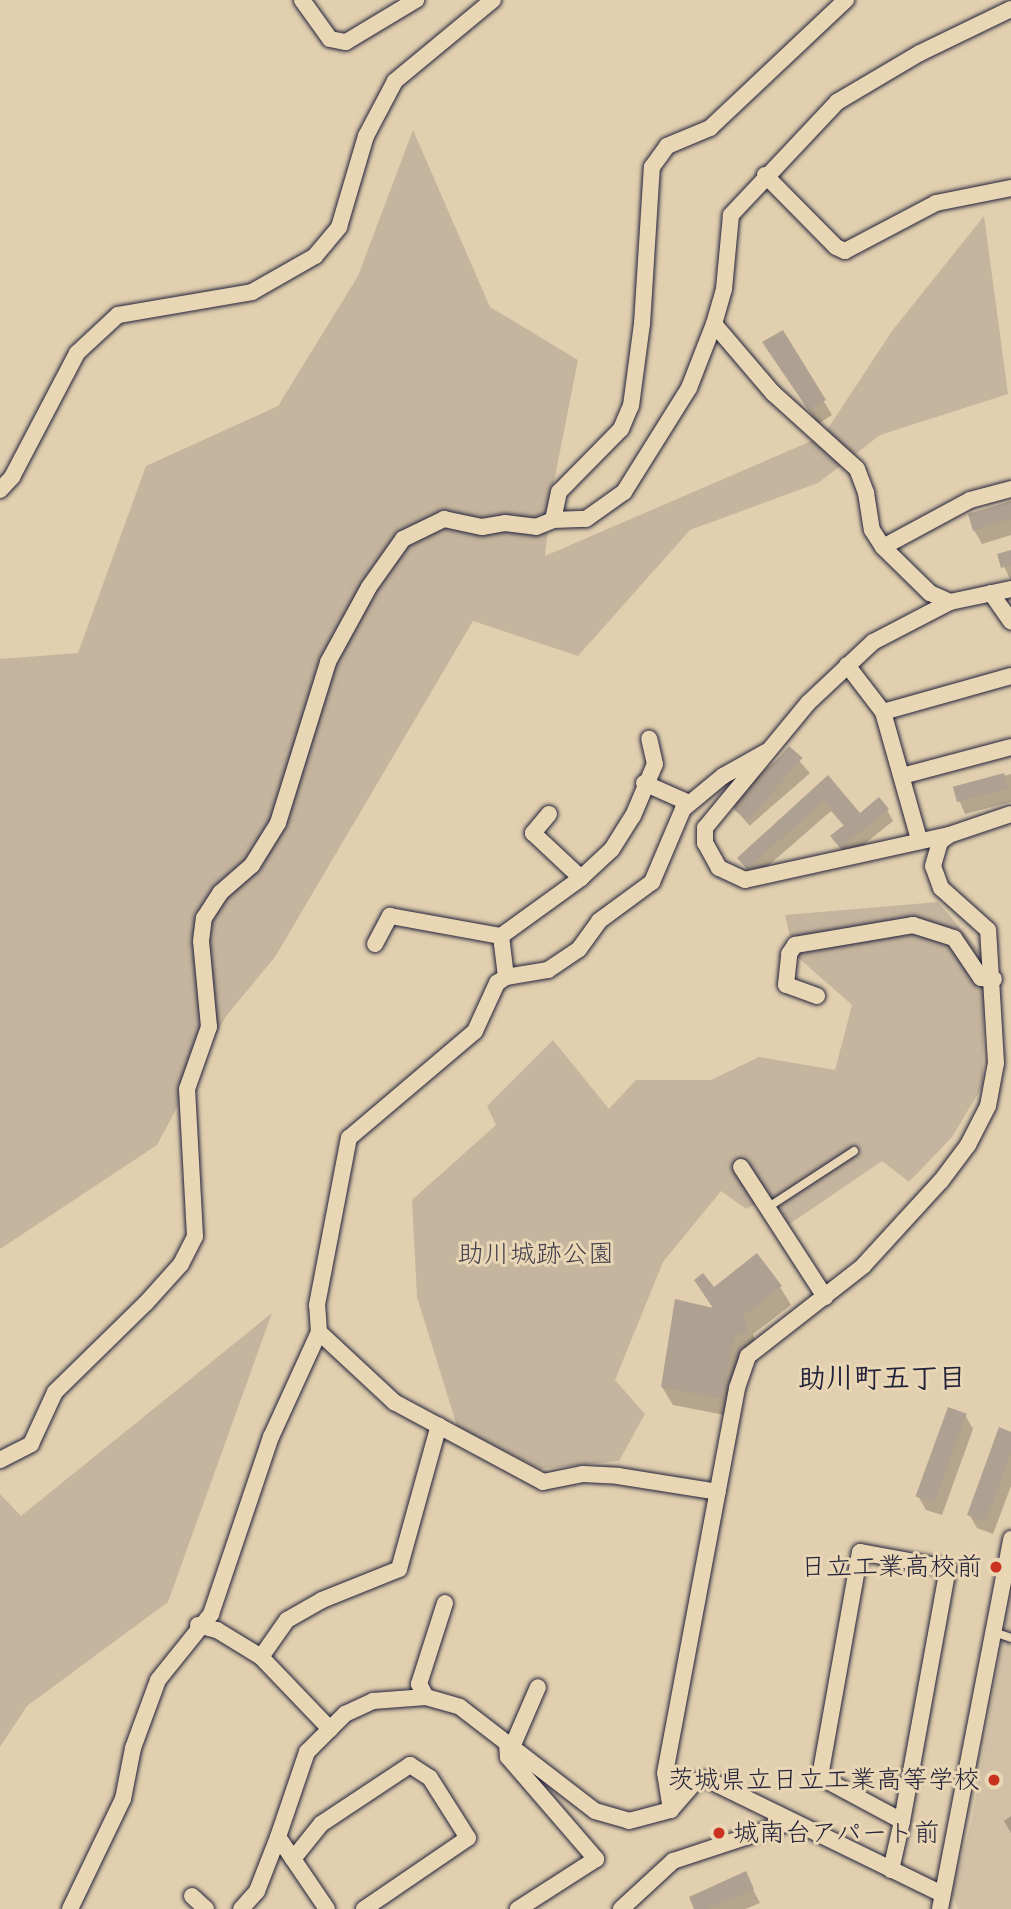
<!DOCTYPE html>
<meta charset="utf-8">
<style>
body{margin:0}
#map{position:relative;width:1011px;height:1909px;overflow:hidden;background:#e1cfaf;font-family:Sriracha,"Klee One",sans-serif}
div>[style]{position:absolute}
.built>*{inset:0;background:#d2c1a6}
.green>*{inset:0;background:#c5b59e}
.shadow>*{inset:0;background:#0003;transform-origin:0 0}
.building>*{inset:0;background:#afa191;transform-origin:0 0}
.roads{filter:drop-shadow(0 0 2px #22223b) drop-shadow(0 0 2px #22223b)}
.service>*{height:8px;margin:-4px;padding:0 4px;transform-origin:4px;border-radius:4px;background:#e9d6b4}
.minor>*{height:16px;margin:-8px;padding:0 8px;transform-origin:8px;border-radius:8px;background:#e9d6b4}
.dots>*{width:19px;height:19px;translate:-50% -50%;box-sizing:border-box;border:4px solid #e9d6b4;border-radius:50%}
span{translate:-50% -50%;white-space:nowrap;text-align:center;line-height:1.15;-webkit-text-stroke:6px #e9d6b4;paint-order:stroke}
.park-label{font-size:26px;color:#433f4f}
.poi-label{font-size:26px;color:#22223b}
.right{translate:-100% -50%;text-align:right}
.left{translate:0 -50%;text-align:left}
.neighbourhood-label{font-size:28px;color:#22223b;font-weight:700}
</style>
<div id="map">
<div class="built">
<i style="clip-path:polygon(1011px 1587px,1011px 1909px,958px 1909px,952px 1893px,972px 1820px)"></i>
</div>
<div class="green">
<i style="clip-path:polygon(413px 130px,490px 307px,578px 360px,553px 487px,545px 556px,823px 436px,892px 331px,984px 216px,1008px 394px,880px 435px,818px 483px,690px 530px,578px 656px,473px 621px,275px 957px,226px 1016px,157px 1145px,0 1249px,0 659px,78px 653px,146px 466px,278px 406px,358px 276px)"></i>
<i style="clip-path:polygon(938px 902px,984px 956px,983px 1085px,952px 1137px,909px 1182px,882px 1161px,775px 1234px,757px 1203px,746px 1209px,721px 1191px,663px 1262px,615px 1380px,645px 1414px,619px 1461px,540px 1469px,457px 1426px,417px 1297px,412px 1200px,496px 1125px,487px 1106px,553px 1040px,609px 1109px,636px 1080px,711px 1080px,759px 1057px,835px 1070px,852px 1005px,794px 954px,785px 915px)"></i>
<i style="clip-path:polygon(272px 1313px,168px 1602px,27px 1706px,0 1747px,0 1494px,21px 1516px)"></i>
</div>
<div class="shadow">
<i style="clip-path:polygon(782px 332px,832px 415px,818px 424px,772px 356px)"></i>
<i style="clip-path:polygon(1011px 503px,1011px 535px,982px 544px,974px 530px)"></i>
<i style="clip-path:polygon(1011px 552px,1011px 581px,999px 556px)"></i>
<i style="left:789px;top:749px;width:32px;height:80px;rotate:49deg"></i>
<i style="clip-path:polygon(1011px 774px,1011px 802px,965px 814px,955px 790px)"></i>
<i style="clip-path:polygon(828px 778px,860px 815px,887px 810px,893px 821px,847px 858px,833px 837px,845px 827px,831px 811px,754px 878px,739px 858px)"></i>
<i style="clip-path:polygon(696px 1281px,713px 1290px,780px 1287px,791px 1305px,753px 1334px,758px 1350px,730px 1416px,673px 1405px,662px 1387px,715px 1311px)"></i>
<i style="clip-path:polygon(965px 1415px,973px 1429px,942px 1515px,926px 1510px,918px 1496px)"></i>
<i style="clip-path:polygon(1011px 1434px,1011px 1486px,993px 1534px,977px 1528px,969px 1514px)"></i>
<i style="clip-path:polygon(1011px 1816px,1011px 1833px,1004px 1821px)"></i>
<i style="clip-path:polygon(745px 1874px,760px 1903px,745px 1909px,696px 1909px)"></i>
</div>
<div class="building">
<i style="clip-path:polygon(783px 330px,826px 400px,809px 411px,762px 342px)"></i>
<i style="clip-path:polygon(1011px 501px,1011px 519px,973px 531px,968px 514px)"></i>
<i style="clip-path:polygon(1011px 550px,1011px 565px,1001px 568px,997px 554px)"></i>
<i style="left:789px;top:746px;width:18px;height:84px;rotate:41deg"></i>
<i style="left:1004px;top:773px;width:16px;height:53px;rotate:75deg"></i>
<i style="clip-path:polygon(828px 775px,860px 813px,879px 797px,889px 809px,840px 848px,830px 836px,844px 825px,824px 801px,747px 869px,737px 858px)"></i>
<i style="clip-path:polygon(757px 1253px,782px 1286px,743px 1315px,748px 1331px,735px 1337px,721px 1399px,661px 1387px,675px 1299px,713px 1308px,694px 1280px,703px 1273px,714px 1287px)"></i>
<i style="left:948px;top:1407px;width:20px;height:95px;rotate:20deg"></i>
<i style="clip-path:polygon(999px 1427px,1011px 1432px,1011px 1453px,986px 1521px,967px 1515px)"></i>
<i style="clip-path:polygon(746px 1871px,754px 1889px,708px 1909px,694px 1909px,689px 1897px)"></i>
</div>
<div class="roads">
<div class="service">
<i style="left:767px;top:1208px;width:104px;rotate:-33.2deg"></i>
<i style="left:994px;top:1632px;width:18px;rotate:19deg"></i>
</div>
<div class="minor">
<i style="left:302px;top:0;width:48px;rotate:54.3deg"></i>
<i style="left:330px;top:39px;width:16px;rotate:11deg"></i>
<i style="left:346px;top:42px;width:82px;rotate:-31deg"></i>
<i style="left:765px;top:175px;width:101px;rotate:45.4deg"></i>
<i style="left:836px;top:247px;width:10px;rotate:24deg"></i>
<i style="left:845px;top:251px;width:103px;rotate:-27.8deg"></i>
<i style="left:936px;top:203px;width:76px;rotate:-11.3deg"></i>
<i style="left:714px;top:324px;width:91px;rotate:49.5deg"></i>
<i style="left:773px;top:393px;width:113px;rotate:42.1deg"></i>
<i style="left:857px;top:469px;width:26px;rotate:69deg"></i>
<i style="left:866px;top:493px;width:37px;rotate:81deg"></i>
<i style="left:872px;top:530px;width:20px;rotate:57deg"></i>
<i style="left:883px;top:547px;width:66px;rotate:44.4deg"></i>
<i style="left:930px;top:593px;width:22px;rotate:24deg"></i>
<i style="left:0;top:490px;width:18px;rotate:-47deg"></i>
<i style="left:12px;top:477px;width:140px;rotate:-62.3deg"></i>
<i style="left:77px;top:353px;width:56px;rotate:-42.8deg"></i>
<i style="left:118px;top:315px;width:136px;rotate:-9.7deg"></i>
<i style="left:252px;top:292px;width:73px;rotate:-29.7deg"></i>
<i style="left:315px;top:256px;width:38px;rotate:-50deg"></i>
<i style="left:339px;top:227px;width:95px;rotate:-73.5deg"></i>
<i style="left:366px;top:136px;width:62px;rotate:-62.2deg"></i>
<i style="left:395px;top:81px;width:127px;rotate:-39.6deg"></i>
<i style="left:553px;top:520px;width:29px;rotate:-78deg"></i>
<i style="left:559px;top:492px;width:88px;rotate:-45.5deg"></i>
<i style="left:621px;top:429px;width:25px;rotate:-67deg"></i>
<i style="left:631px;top:406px;width:83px;rotate:-82.4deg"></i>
<i style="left:642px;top:324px;width:157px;rotate:-86.4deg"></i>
<i style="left:652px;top:167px;width:26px;rotate:-54deg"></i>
<i style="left:667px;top:146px;width:47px;rotate:-22.7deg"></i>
<i style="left:710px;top:128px;width:187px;rotate:-43.3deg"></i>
<i style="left:883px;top:547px;width:99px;rotate:-28.4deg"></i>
<i style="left:970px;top:500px;width:42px;rotate:-15deg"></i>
<i style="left:991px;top:593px;width:35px;rotate:55deg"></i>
<i style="left:847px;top:665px;width:59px;rotate:52.5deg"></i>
<i style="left:883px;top:712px;width:132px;rotate:74.2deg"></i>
<i style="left:883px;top:712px;width:133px;rotate:-15.7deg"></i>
<i style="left:902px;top:776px;width:113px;rotate:-14.9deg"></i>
<i style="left:644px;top:783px;width:49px;rotate:24deg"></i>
<i style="left:549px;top:814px;width:25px;rotate:130deg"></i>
<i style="left:533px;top:833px;width:66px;rotate:43.2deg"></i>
<i style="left:949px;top:835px;width:209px;rotate:167.6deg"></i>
<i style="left:745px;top:880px;width:29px;rotate:-155deg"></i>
<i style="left:719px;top:868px;width:29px;rotate:-119deg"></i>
<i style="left:705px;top:843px;width:15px;rotate:-90deg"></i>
<i style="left:705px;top:828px;width:162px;rotate:-50.5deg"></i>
<i style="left:808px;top:703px;width:89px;rotate:-43.2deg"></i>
<i style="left:873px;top:642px;width:87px;rotate:-27.5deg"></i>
<i style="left:950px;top:602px;width:62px;rotate:-12deg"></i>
<i style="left:501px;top:936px;width:99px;rotate:-35.9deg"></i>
<i style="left:581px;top:878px;width:42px;rotate:-43.1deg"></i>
<i style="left:612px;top:849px;width:39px;rotate:-58deg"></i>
<i style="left:633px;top:816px;width:56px;rotate:-67.1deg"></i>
<i style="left:655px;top:764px;width:26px;rotate:-103deg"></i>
<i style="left:375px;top:944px;width:32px;rotate:-62deg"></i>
<i style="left:390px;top:916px;width:113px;rotate:10.2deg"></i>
<i style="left:501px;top:936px;width:41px;rotate:83deg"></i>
<i style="left:817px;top:996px;width:33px;rotate:-160deg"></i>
<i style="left:786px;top:985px;width:31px;rotate:-84deg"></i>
<i style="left:789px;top:954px;width:11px;rotate:-56deg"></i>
<i style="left:795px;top:945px;width:120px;rotate:-9.6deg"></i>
<i style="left:913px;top:925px;width:43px;rotate:17.6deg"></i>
<i style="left:954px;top:938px;width:48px;rotate:56deg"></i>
<i style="left:981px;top:978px;width:13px;rotate:4deg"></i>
<i style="left:741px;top:1167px;width:155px;rotate:57.1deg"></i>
<i style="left:319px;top:1332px;width:103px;rotate:43deg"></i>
<i style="left:394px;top:1402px;width:169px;rotate:28.2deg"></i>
<i style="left:543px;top:1482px;width:41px;rotate:-11.3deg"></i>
<i style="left:583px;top:1474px;width:35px;rotate:3deg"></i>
<i style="left:618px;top:1476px;width:101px;rotate:9.1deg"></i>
<i style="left:0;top:1460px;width:35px;rotate:-27deg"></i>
<i style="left:31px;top:1444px;width:57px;rotate:-65.2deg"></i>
<i style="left:55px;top:1392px;width:127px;rotate:-44.4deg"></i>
<i style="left:146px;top:1303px;width:52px;rotate:-48.1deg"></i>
<i style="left:181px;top:1264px;width:31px;rotate:-63deg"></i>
<i style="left:195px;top:1236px;width:147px;rotate:-93.1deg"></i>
<i style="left:187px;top:1089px;width:66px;rotate:-70.5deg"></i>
<i style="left:209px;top:1027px;width:86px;rotate:-95.3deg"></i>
<i style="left:201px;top:941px;width:23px;rotate:-83deg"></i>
<i style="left:204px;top:918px;width:30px;rotate:-57deg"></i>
<i style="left:220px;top:893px;width:43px;rotate:-41.2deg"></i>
<i style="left:252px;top:865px;width:49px;rotate:-58.2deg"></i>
<i style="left:278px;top:823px;width:169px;rotate:-72.7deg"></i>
<i style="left:328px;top:662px;width:85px;rotate:-61.3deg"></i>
<i style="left:369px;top:587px;width:59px;rotate:-54.7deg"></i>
<i style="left:403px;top:539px;width:46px;rotate:-26deg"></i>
<i style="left:444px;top:519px;width:39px;rotate:12deg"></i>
<i style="left:482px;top:527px;width:23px;rotate:-10deg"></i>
<i style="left:505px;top:523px;width:31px;rotate:7deg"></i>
<i style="left:536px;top:527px;width:18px;rotate:-22deg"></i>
<i style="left:553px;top:520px;width:33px;rotate:-2deg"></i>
<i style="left:586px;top:519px;width:47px;rotate:-35.4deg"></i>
<i style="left:624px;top:492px;width:123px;rotate:-58deg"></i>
<i style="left:689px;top:388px;width:69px;rotate:-68.7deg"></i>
<i style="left:714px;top:324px;width:36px;rotate:-74deg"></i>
<i style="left:724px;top:289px;width:74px;rotate:-84.6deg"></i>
<i style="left:731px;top:215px;width:155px;rotate:-46.8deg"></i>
<i style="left:837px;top:102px;width:96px;rotate:-30.6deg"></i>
<i style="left:920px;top:53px;width:101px;rotate:-25.8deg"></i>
<i style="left:198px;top:1625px;width:20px;rotate:15deg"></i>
<i style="left:217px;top:1630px;width:52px;rotate:31.5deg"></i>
<i style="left:261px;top:1657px;width:100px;rotate:46.2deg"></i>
<i style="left:261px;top:1657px;width:45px;rotate:-54.9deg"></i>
<i style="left:287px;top:1620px;width:40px;rotate:-29.7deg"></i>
<i style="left:322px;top:1600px;width:83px;rotate:-21.9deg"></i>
<i style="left:399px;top:1569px;width:149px;rotate:-74.5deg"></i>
<i style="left:426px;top:1697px;width:15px;rotate:-118deg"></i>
<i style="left:419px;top:1684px;width:85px;rotate:-72.2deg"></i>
<i style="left:507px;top:1743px;width:14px;rotate:86deg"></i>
<i style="left:508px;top:1757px;width:135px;rotate:49.2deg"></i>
<i style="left:596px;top:1859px;width:93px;rotate:147.3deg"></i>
<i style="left:512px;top:1747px;width:65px;rotate:-66.6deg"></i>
<i style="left:293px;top:1859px;width:45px;rotate:-51.3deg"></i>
<i style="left:321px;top:1824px;width:107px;rotate:-33.5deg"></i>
<i style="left:410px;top:1765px;width:24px;rotate:33deg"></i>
<i style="left:430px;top:1778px;width:71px;rotate:57.7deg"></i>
<i style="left:468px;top:1838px;width:126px;rotate:145.7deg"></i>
<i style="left:891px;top:1870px;width:50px;rotate:-77.3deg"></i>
<i style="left:902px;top:1821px;width:257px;rotate:-79.7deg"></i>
<i style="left:948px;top:1568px;width:89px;rotate:-169.7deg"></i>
<i style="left:860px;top:1552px;width:229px;rotate:100.1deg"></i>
<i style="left:820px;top:1777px;width:93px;rotate:28.2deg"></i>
<i style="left:940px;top:1893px;width:260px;rotate:-154deg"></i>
<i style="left:706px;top:1779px;width:11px;rotate:165deg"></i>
<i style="left:695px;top:1782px;width:37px;rotate:131deg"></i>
<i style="left:671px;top:1810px;width:37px;rotate:-99deg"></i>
<i style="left:665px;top:1773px;width:392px;rotate:-79.4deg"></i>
<i style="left:737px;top:1388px;width:34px;rotate:-71deg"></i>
<i style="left:748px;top:1356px;width:146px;rotate:-38deg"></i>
<i style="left:863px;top:1266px;width:115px;rotate:-47.5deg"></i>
<i style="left:941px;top:1181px;width:45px;rotate:-53.1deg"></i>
<i style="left:968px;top:1145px;width:44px;rotate:-62.9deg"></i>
<i style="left:988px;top:1106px;width:44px;rotate:-79.5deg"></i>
<i style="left:996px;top:1063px;width:133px;rotate:-93.4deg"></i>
<i style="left:988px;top:930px;width:63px;rotate:-138.2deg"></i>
<i style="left:941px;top:888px;width:23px;rotate:-110deg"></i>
<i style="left:933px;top:866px;width:25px;rotate:-74deg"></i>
<i style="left:940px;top:842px;width:11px;rotate:-38deg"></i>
<i style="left:949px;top:835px;width:65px;rotate:-18.7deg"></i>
<i style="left:192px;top:1896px;width:19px;rotate:43deg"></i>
<i style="left:70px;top:1909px;width:122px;rotate:-64.3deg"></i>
<i style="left:123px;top:1799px;width:52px;rotate:-78.9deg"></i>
<i style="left:133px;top:1748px;width:72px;rotate:-69.8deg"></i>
<i style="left:158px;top:1680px;width:85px;rotate:-51.2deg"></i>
<i style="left:211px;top:1614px;width:187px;rotate:-71.3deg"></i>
<i style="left:271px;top:1437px;width:115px;rotate:-65.4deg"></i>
<i style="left:319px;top:1332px;width:27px;rotate:-94deg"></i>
<i style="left:317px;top:1305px;width:170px;rotate:-79.2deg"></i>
<i style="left:349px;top:1138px;width:165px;rotate:-40.3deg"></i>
<i style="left:475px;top:1031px;width:53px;rotate:-65.4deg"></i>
<i style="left:497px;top:983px;width:11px;rotate:-34deg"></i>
<i style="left:506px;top:977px;width:43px;rotate:-9.5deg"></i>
<i style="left:548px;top:970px;width:37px;rotate:-34deg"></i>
<i style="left:579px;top:949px;width:34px;rotate:-54deg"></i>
<i style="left:599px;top:921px;width:66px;rotate:-36.3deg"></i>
<i style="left:652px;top:882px;width:79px;rotate:-67deg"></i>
<i style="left:683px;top:809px;width:52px;rotate:-39.5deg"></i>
<i style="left:723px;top:776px;width:49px;rotate:-29.2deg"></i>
<i style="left:241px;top:1909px;width:24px;rotate:-48deg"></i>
<i style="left:257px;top:1891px;width:58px;rotate:-68.7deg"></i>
<i style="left:327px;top:1909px;width:87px;rotate:-124.2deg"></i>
<i style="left:278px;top:1837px;width:90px;rotate:-71.2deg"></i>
<i style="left:307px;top:1752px;width:54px;rotate:-45deg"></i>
<i style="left:345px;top:1714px;width:31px;rotate:-25deg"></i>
<i style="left:373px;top:1701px;width:53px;rotate:-4.3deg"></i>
<i style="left:426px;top:1697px;width:35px;rotate:16deg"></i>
<i style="left:460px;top:1707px;width:170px;rotate:37.6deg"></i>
<i style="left:595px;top:1811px;width:35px;rotate:16deg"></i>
<i style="left:629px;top:1821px;width:43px;rotate:-14.7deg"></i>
<i style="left:621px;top:1909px;width:71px;rotate:-42.7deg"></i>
<i style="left:673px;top:1861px;width:124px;rotate:-18.3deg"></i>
<i style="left:940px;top:1909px;width:377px;rotate:-79.1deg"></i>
</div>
</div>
<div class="dots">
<i style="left:996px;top:1567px;background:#c8321e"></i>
<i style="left:994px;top:1780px;background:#c8321e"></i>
<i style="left:719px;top:1833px;background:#c8321e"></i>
</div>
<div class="park-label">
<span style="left:536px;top:1254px">助川城跡公園</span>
</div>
<div class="poi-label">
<span class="right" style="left:982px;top:1567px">日立工業高校前</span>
<span class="right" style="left:980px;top:1780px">茨城県立日立工業高等学校</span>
<span class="left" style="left:733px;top:1833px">城南台アパート前</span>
</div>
<div class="neighbourhood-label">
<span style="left:882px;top:1378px">助川町五丁目</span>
</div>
</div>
